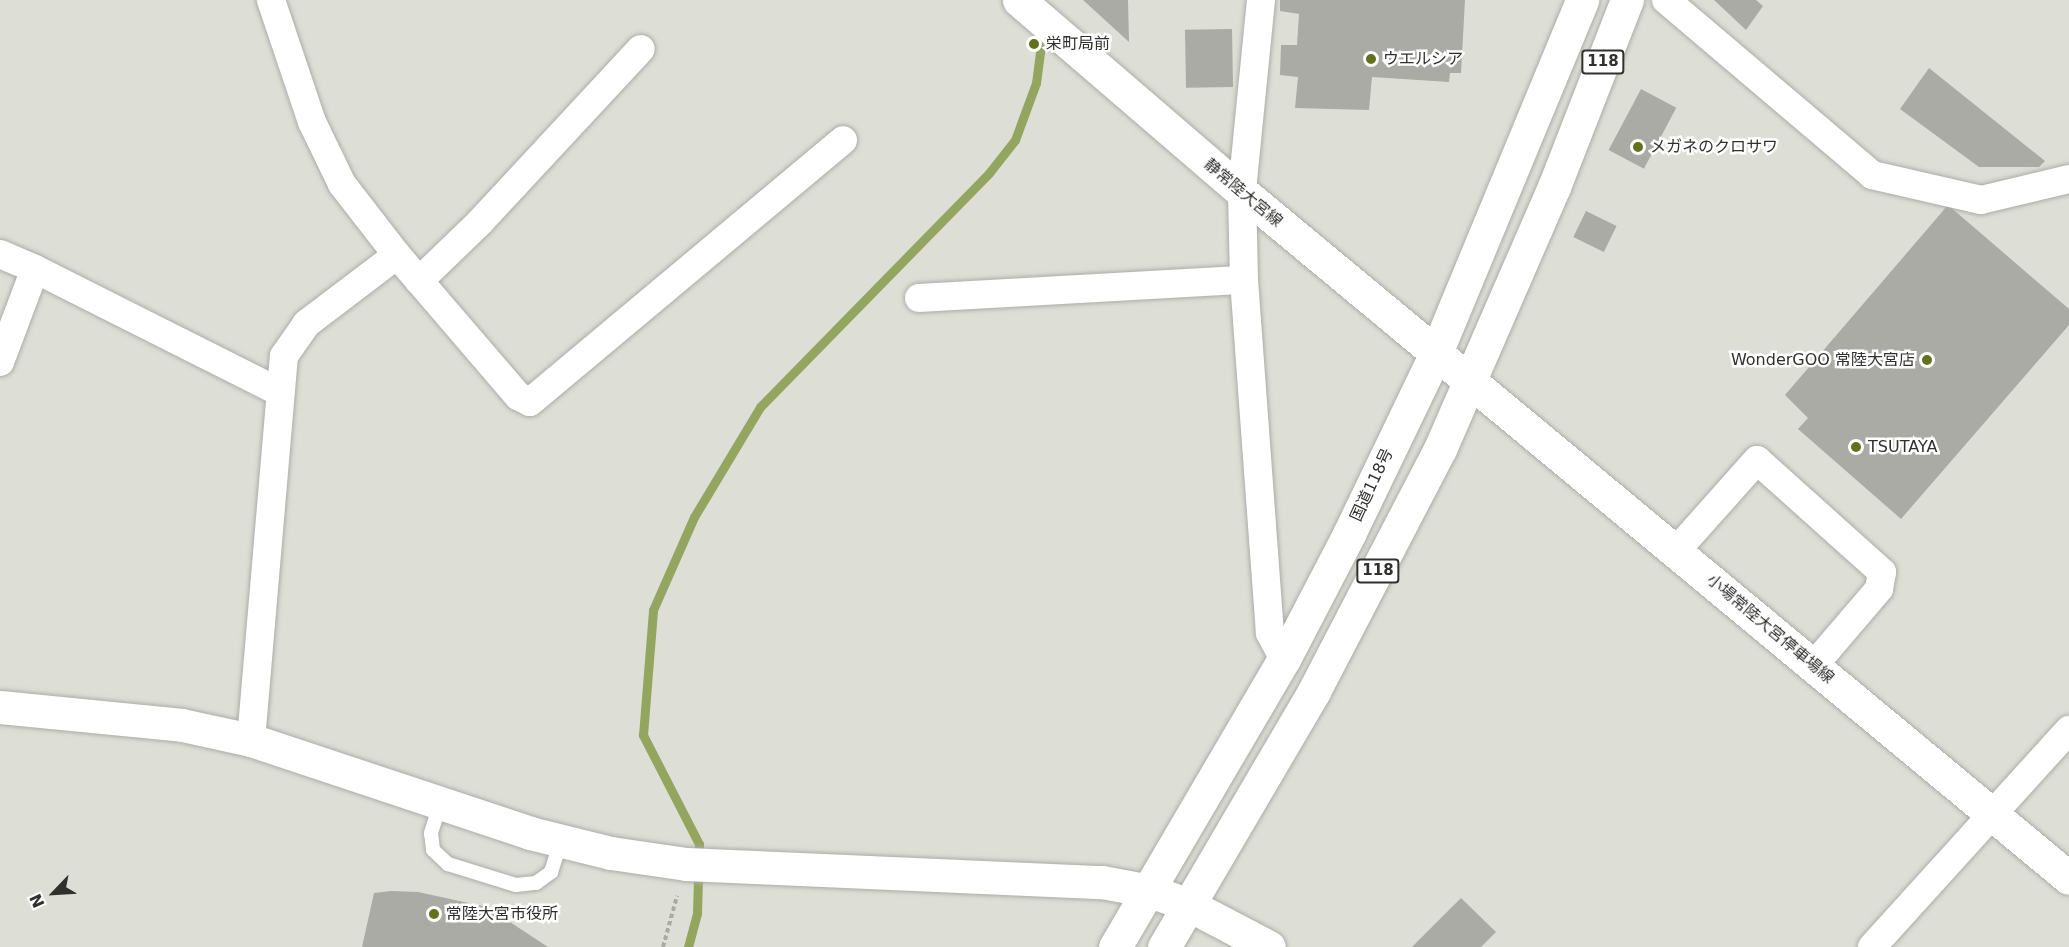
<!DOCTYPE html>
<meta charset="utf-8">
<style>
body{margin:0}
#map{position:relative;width:2069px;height:947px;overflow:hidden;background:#dddfd7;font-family:"DejaVu Sans","Noto Sans JP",sans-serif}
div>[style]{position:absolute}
.stream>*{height:9px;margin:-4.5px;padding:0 4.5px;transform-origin:4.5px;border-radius:4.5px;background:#94a55f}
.building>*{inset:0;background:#a9aba4;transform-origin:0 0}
.path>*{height:4px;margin-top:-2px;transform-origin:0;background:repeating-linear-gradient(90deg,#a9aaa4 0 4.5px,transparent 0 7.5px)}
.roads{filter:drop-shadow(0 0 2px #abada6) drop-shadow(0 0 2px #abada6)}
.lane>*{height:14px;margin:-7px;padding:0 7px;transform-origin:7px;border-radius:7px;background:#fff}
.street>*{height:28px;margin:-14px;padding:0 14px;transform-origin:14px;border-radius:14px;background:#fff}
.secondary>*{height:33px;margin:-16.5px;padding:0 16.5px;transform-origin:16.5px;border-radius:16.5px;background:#fff}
.highway>*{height:33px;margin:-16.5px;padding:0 16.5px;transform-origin:16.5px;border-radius:16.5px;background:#fff}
.dots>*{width:16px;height:16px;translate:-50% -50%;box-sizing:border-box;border:3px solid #fff;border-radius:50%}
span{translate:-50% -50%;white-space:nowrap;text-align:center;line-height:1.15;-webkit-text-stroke:5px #fff;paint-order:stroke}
.shield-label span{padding:2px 4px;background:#fff;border:2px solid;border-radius:4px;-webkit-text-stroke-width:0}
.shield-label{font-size:15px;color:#30312e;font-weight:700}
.poi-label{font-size:16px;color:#30312e}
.left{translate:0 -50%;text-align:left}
.right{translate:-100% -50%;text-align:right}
.street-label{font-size:16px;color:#30312e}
.north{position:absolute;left:24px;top:863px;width:60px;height:60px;-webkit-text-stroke:4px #fff;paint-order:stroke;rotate:245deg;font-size:16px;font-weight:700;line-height:24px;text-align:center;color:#30312e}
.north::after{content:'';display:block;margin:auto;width:21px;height:27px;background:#30312e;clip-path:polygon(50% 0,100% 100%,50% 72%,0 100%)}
</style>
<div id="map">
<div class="stream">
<i style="left:688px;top:947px;width:35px;rotate:-75deg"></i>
<i style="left:697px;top:913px;width:69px;rotate:-88.3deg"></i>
<i style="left:699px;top:844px;width:123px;rotate:-117.2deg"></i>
<i style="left:643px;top:735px;width:125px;rotate:-85.4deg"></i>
<i style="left:653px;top:610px;width:102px;rotate:-66.2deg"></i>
<i style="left:694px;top:517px;width:128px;rotate:-59deg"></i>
<i style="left:760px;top:407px;width:327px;rotate:-45.6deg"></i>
<i style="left:989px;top:173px;width:42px;rotate:-51.8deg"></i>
<i style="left:1015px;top:140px;width:61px;rotate:-69.8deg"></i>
<i style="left:1036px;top:83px;width:53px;rotate:-82.5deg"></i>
</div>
<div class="building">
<i style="clip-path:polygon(1083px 0,1128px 0,1129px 42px)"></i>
<i style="clip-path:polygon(1280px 0,1465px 0,1461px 73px,1450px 73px,1449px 82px,1372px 77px,1369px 110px,1295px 108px,1298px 77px,1280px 75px,1281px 45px,1297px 45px,1299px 14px,1280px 11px)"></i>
<i style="clip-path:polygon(1714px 0,1756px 0,1763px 6px,1746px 30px)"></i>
<i style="left:1232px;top:29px;width:58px;height:47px;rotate:89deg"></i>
<i style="clip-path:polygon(1929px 68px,2045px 161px,2039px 167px,1979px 167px,1900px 109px)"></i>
<i style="left:1641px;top:89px;width:40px;height:69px;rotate:28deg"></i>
<i style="clip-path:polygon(1948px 205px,2069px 309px,2069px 325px,1901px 519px,1798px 429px,1808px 418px,1785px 395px)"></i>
<i style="left:1586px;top:211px;width:34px;height:29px;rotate:26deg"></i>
<i style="clip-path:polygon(391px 891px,418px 892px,487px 907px,548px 947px,362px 947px,374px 893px)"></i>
<i style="clip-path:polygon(1461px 898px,1496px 932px,1481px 947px,1412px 947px)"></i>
</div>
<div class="path">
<i style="left:663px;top:947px;width:53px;rotate:-74.6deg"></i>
</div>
<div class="roads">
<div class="lane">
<i style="left:441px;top:802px;width:33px;rotate:108deg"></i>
<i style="left:431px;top:833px;width:17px;rotate:83deg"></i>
<i style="left:433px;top:850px;width:21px;rotate:43deg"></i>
<i style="left:448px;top:864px;width:71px;rotate:17.2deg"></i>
<i style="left:516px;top:885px;width:20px;rotate:-6deg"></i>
<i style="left:536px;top:883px;width:19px;rotate:-36deg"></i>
<i style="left:551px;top:872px;width:33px;rotate:-72deg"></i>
</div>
<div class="street">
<i style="left:1261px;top:0;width:193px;rotate:95.7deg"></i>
<i style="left:1242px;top:192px;width:88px;rotate:88.7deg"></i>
<i style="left:1244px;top:280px;width:354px;rotate:85.8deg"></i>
<i style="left:1270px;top:633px;width:30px;rotate:62deg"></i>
<i style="left:1666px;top:0;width:270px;rotate:40.3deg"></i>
<i style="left:1872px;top:175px;width:112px;rotate:12.9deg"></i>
<i style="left:1981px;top:200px;width:90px;rotate:-13.4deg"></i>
<i style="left:0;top:254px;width:38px;rotate:23deg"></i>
<i style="left:397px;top:255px;width:186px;rotate:49.4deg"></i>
<i style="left:518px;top:396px;width:13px;rotate:27deg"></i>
<i style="left:530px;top:402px;width:408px;rotate:-39.9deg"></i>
<i style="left:419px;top:281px;width:85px;rotate:-44deg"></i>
<i style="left:480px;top:222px;width:236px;rotate:-47.1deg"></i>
<i style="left:919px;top:298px;width:325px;rotate:-3.2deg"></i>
<i style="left:0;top:362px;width:99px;rotate:-69.4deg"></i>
<i style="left:35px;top:269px;width:272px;rotate:26.7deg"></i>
<i style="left:1676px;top:551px;width:122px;rotate:-48.3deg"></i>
<i style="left:1757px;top:460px;width:168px;rotate:41.9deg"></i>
<i style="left:1882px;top:572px;width:17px;rotate:100deg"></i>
<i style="left:1879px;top:589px;width:100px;rotate:130.5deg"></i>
<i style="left:251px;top:740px;width:385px;rotate:-85.1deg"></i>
<i style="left:284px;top:356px;width:39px;rotate:-55deg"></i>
<i style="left:306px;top:324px;width:114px;rotate:-37.2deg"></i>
<i style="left:397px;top:255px;width:90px;rotate:-127.8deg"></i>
<i style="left:342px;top:184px;width:69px;rotate:-115.8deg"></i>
<i style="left:312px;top:122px;width:129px;rotate:-108.6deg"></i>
<i style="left:1872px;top:947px;width:293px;rotate:-47.8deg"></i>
</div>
<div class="secondary">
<i style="left:1019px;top:0;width:294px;rotate:40.7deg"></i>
<i style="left:1242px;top:192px;width:1074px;rotate:39.68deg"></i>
<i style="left:0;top:707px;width:183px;rotate:5.6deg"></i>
<i style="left:182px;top:725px;width:71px;rotate:12.3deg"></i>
<i style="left:251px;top:740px;width:294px;rotate:18.4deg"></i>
<i style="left:530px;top:833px;width:83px;rotate:13.9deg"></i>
<i style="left:611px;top:853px;width:76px;rotate:8.3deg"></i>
<i style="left:686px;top:864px;width:416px;rotate:2.5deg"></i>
<i style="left:1102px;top:882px;width:49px;rotate:10.6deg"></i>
<i style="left:1150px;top:891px;width:41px;rotate:19.7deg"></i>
<i style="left:1189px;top:905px;width:90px;rotate:27.7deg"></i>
</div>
<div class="highway">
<i style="left:1115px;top:947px;width:334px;rotate:-59.6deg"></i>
<i style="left:1284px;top:659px;width:141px;rotate:-62.5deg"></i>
<i style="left:1349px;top:534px;width:201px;rotate:-64.3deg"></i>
<i style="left:1436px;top:353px;width:382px;rotate:-67.5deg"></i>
<i style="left:1164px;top:947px;width:297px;rotate:-59.6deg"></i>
<i style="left:1314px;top:691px;width:273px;rotate:-62.5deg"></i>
<i style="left:1440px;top:449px;width:286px;rotate:-66.5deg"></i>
<i style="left:1554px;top:187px;width:201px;rotate:-68.7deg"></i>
</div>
</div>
<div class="dots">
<i style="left:1034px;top:44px;background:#61711e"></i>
<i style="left:1371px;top:59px;background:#61711e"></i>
<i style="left:1638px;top:147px;background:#61711e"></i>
<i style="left:1927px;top:360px;background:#61711e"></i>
<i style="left:1856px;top:447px;background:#61711e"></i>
<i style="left:434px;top:914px;background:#61711e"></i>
</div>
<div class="shield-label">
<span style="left:1603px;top:62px">118</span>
<span style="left:1378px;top:571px">118</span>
</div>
<div class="poi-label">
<span class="left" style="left:1046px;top:44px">栄町局前</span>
<span class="left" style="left:1383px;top:59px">ウエルシア</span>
<span class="left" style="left:1650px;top:147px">メガネのクロサワ</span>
<span class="right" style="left:1915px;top:360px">WonderGOO 常陸大宮店</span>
<span class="left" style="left:1868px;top:447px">TSUTAYA</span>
<span class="left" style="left:446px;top:914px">常陸大宮市役所</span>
</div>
<div class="street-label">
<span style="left:1243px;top:193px;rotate:40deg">静常陸大宮線</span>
<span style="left:1372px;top:485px;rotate:-65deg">国道118号</span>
<span style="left:1770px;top:629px;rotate:40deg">小場常陸大宮停車場線</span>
</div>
<div class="north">N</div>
</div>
